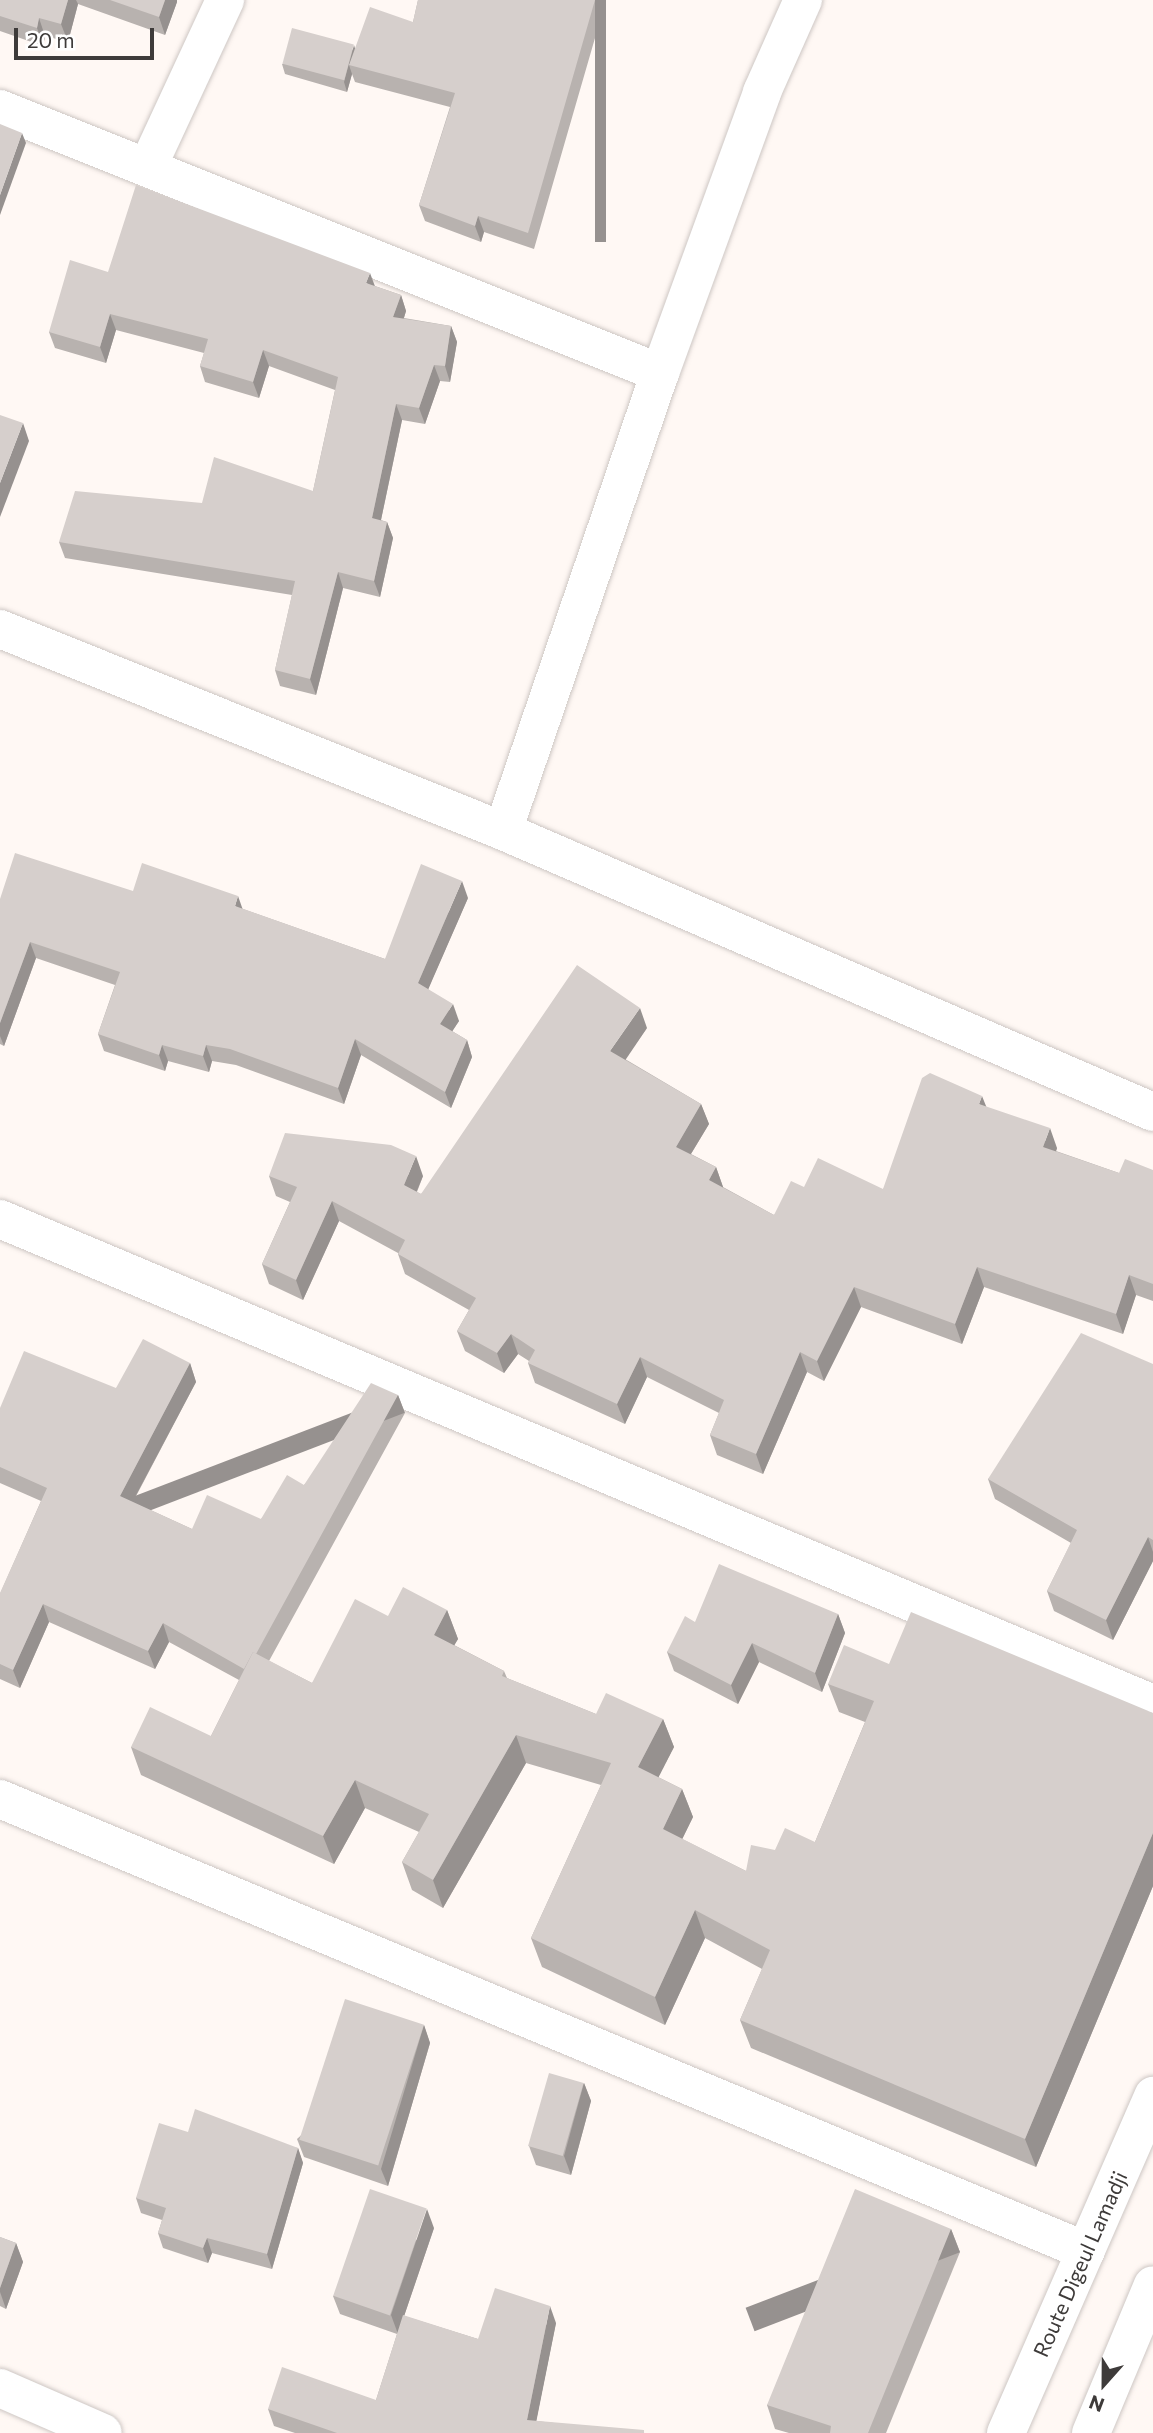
<!DOCTYPE html>
<style>
body{margin:0}
#map{position:relative;width:1153px;height:2433px;overflow:hidden;background:#fff8f4;font-family:Commissioner,sans-serif}
div>[style]{position:absolute}
.roads{filter:drop-shadow(0 0 2px #cec7c4) drop-shadow(0 0 2px #cec7c4)}
.minor>*{height:38px;margin:-19px;padding:0 19px;transform-origin:19px;border-radius:19px;background:#fff}
.major>*{height:38px;margin:-19px;padding:0 19px;transform-origin:19px;border-radius:19px;background:#fff}
.wall>*{inset:0;background:#b8b2af}
.shaded-wall>*{inset:0;background:#96918f;transform-origin:0 0}
.building>*{inset:0;background:#d6cfcc;transform-origin:0 0}
span{translate:-50% -50%;white-space:nowrap;text-align:center;line-height:1.15;-webkit-text-stroke:5px #fff;paint-order:stroke}
.street-label{font-size:21px;color:#3e3b3a}
.north{position:absolute;left:1069px;top:2349px;width:70px;height:70px;-webkit-text-stroke:5px #fff;paint-order:stroke;rotate:201deg;font-size:19px;font-weight:700;line-height:28px;text-align:center;color:#3e3b3a}
.north::after{content:'';display:block;margin:auto;width:24px;height:32px;background:#3e3b3a;clip-path:polygon(50% 0,100% 100%,50% 72%,0 100%)}
.scale{position:absolute;left:14px;top:28px;width:140px;height:32px;box-sizing:border-box;border:4px solid #3e3b3a;border-top:0;padding-left:9px;font-size:21px;line-height:24px;white-space:nowrap;color:#3e3b3a;-webkit-text-stroke:5px #fff;paint-order:stroke}
</style>
<div id="map">
<div class="roads">
<div class="minor">
<i style="left:0;top:109px;width:711px;rotate:21.8deg"></i>
<i style="left:149px;top:164px;width:181px;rotate:-65.1deg"></i>
<i style="left:0;top:629px;width:542px;rotate:21.88deg"></i>
<i style="left:503px;top:831px;width:708px;rotate:23.38deg"></i>
<i style="left:503px;top:831px;width:484px;rotate:-71.1deg"></i>
<i style="left:660px;top:373px;width:299px;rotate:-70deg"></i>
<i style="left:762px;top:92px;width:101px;rotate:-66deg"></i>
<i style="left:0;top:1219px;width:1251px;rotate:22.81deg"></i>
<i style="left:0;top:1799px;width:1176px;rotate:22.6deg"></i>
<i style="left:0;top:2388px;width:112px;rotate:23.6deg"></i>
</div>
<div class="major">
<i style="left:1006px;top:2433px;width:368px;rotate:-66.4deg"></i>
<i style="left:1091px;top:2433px;width:160px;rotate:-67.3deg"></i>
</div>
</div>
<div class="wall">
<i style="clip-path:polygon(0 0,177px 0,177px 2px,165px 35px,78px 4px,68px 42px,45px 36px,43px 46px,0 31px)"></i>
<i style="clip-path:polygon(418px 0,606px 0,534px 249px,484px 232px,481px 242px,425px 221px,419px 205px,450px 107px,355px 82px,352px 74px,347px 92px,285px 74px,282px 64px,355px 49px,413px 22px)"></i>
<i style="clip-path:polygon(108px 272px,375px 286px,401px 295px,406px 311px,404px 318px,451px 326px,457px 342px,450px 382px,440px 381px,425px 424px,402px 420px,381px 520px,387px 522px,393px 538px,380px 597px,343px 588px,316px 695px,280px 686px,275px 670px,292px 595px,65px 558px,59px 542px,202px 503px,313px 491px,335px 390px,269px 366px,259px 398px,205px 382px,200px 366px,204px 353px,116px 330px,106px 363px,55px 348px,49px 332px)"></i>
<i style="clip-path:polygon(133px 891px,243px 909px,385px 959px,468px 898px,428px 989px,459px 1021px,452px 1031px,467px 1040px,472px 1057px,451px 1108px,361px 1055px,344px 1104px,236px 1065px,212px 1061px,209px 1072px,168px 1061px,165px 1071px,104px 1051px,98px 1034px,115px 985px,36px 958px,4px 1046px,0 1044px,0 899px)"></i>
<i style="clip-path:polygon(647px 1028px,625px 1059px,701px 1104px,709px 1124px,691px 1154px,716px 1167px,723px 1187px,774px 1215px,804px 1187px,883px 1189px,986px 1107px,1057px 1148px,1056px 1151px,1119px 1173px,1153px 1170px,1153px 1301px,1136px 1295px,1123px 1334px,984px 1287px,962px 1344px,861px 1307px,824px 1381px,807px 1372px,763px 1474px,717px 1455px,710px 1435px,719px 1413px,647px 1377px,625px 1424px,535px 1383px,528px 1363px,529px 1361px,518px 1354px,504px 1373px,465px 1351px,457px 1331px,469px 1310px,405px 1274px,398px 1254px,398px 1253px,339px 1221px,303px 1300px,269px 1284px,262px 1264px,290px 1202px,276px 1196px,269px 1176px,423px 1176px,417px 1192px,421px 1194px)"></i>
<i style="clip-path:polygon(190px 1363px,196px 1382px,133px 1502px,192px 1529px,261px 1519px,304px 1485px,398px 1395px,405px 1413px,269px 1661px,312px 1683px,388px 1616px,447px 1610px,458px 1639px,454px 1645px,504px 1671px,507px 1678px,596px 1714px,663px 1719px,674px 1747px,658px 1777px,682px 1789px,693px 1817px,682px 1839px,746px 1871px,775px 1850px,815px 1842px,865px 1722px,839px 1712px,828px 1684px,889px 1664px,1153px 1713px,1153px 1886px,1036px 2167px,751px 2048px,740px 2020px,762px 1969px,705px 1938px,665px 2025px,542px 1967px,531px 1938px,601px 1785px,526px 1763px,443px 1908px,412px 1890px,402px 1862px,419px 1832px,365px 1808px,334px 1864px,141px 1775px,131px 1747px,211px 1736px,239px 1680px,169px 1642px,155px 1669px,49px 1622px,20px 1688px,0 1679px,0 1594px,41px 1501px,0 1483px,0 1408px,116px 1388px)"></i>
<i style="clip-path:polygon(1153px 1364px,1153px 1561px,1113px 1640px,1054px 1611px,1047px 1591px,1071px 1543px,995px 1499px,988px 1479px)"></i>
<i style="clip-path:polygon(838px 1614px,845px 1633px,822px 1692px,759px 1662px,738px 1704px,674px 1671px,667px 1652px,695px 1622px)"></i>
<i style="clip-path:polygon(424px 2025px,430px 2043px,388px 2186px,304px 2157px,297px 2139px)"></i>
<i style="clip-path:polygon(584px 2083px,591px 2101px,571px 2175px,536px 2165px,529px 2146px)"></i>
<i style="clip-path:polygon(188px 2132px,298px 2148px,303px 2163px,272px 2269px,212px 2253px,208px 2263px,163px 2248px,158px 2233px,162px 2220px,141px 2213px,136px 2198px)"></i>
<i style="clip-path:polygon(434px 2228px,404px 2316px,478px 2339px,556px 2323px,536px 2421px,645px 2433px,295px 2433px,274px 2426px,268px 2409px,376px 2400px,397px 2334px,340px 2314px,333px 2296px)"></i>
<i style="clip-path:polygon(951px 2229px,960px 2252px,886px 2433px,789px 2433px,775px 2429px,767px 2405px)"></i>
<i style="clip-path:polygon(0 2237px,16px 2243px,23px 2262px,6px 2309px,0 2306px)"></i>
</div>
<div class="shaded-wall">
<i style="clip-path:polygon(68px 0,76px 0,78px 4px,68px 42px,61px 24px)"></i>
<i style="clip-path:polygon(165px 0,177px 0,177px 2px,165px 35px,159px 17px)"></i>
<i style="left:595px;top:0;width:11px;height:242px"></i>
<i style="clip-path:polygon(39px 18px,45px 36px,43px 46px,37px 28px)"></i>
<i style="clip-path:polygon(354px 45px,357px 55px,349px 65px,352px 74px,347px 92px,344px 82px)"></i>
<i style="clip-path:polygon(22px 133px,26px 143px,0 215px,0 195px)"></i>
<i style="clip-path:polygon(478px 216px,484px 232px,481px 242px,475px 226px)"></i>
<i style="clip-path:polygon(370px 273px,376px 289px,366px 283px)"></i>
<i style="clip-path:polygon(401px 295px,406px 311px,399px 333px,393px 317px)"></i>
<i style="clip-path:polygon(110px 314px,116px 330px,106px 363px,100px 347px)"></i>
<i style="clip-path:polygon(451px 326px,457px 342px,450px 382px,445px 366px)"></i>
<i style="clip-path:polygon(263px 350px,269px 366px,259px 398px,253px 382px)"></i>
<i style="clip-path:polygon(434px 365px,440px 381px,425px 424px,419px 408px)"></i>
<i style="clip-path:polygon(396px 404px,402px 420px,378px 534px,372px 518px)"></i>
<i style="clip-path:polygon(23px 423px,29px 441px,0 517px,0 483px)"></i>
<i style="clip-path:polygon(387px 522px,393px 538px,380px 597px,374px 581px)"></i>
<i style="clip-path:polygon(338px 572px,343px 588px,316px 695px,310px 679px)"></i>
<i style="clip-path:polygon(462px 881px,468px 898px,424px 999px,418px 983px)"></i>
<i style="clip-path:polygon(238px 896px,244px 913px,235px 906px)"></i>
<i style="clip-path:polygon(30px 942px,36px 958px,4px 1046px,0 1036px,0 1023px)"></i>
<i style="clip-path:polygon(453px 1004px,459px 1021px,446px 1041px,440px 1024px)"></i>
<i style="clip-path:polygon(640px 1008px,647px 1028px,618px 1071px,610px 1051px)"></i>
<i style="clip-path:polygon(355px 1039px,361px 1055px,344px 1104px,338px 1088px)"></i>
<i style="clip-path:polygon(467px 1040px,472px 1057px,451px 1108px,445px 1092px)"></i>
<i style="clip-path:polygon(162px 1045px,168px 1061px,165px 1071px,159px 1055px)"></i>
<i style="clip-path:polygon(206px 1045px,212px 1061px,209px 1072px,203px 1056px)"></i>
<i style="clip-path:polygon(982px 1096px,990px 1116px,979px 1104px)"></i>
<i style="clip-path:polygon(701px 1104px,709px 1124px,683px 1167px,676px 1147px)"></i>
<i style="clip-path:polygon(1050px 1128px,1057px 1148px,1051px 1167px,1043px 1147px)"></i>
<i style="clip-path:polygon(416px 1156px,423px 1176px,411px 1205px,404px 1185px)"></i>
<i style="clip-path:polygon(716px 1167px,723px 1187px,716px 1200px,709px 1180px)"></i>
<i style="clip-path:polygon(332px 1201px,339px 1221px,303px 1300px,296px 1280px)"></i>
<i style="clip-path:polygon(977px 1267px,984px 1287px,962px 1344px,955px 1324px)"></i>
<i style="clip-path:polygon(1129px 1275px,1136px 1295px,1123px 1334px,1116px 1314px)"></i>
<i style="clip-path:polygon(854px 1287px,861px 1307px,824px 1381px,817px 1361px)"></i>
<i style="clip-path:polygon(511px 1334px,518px 1354px,504px 1373px,497px 1353px)"></i>
<i style="clip-path:polygon(800px 1352px,807px 1372px,763px 1474px,756px 1454px)"></i>
<i style="clip-path:polygon(640px 1357px,647px 1377px,625px 1424px,617px 1404px)"></i>
<i style="clip-path:polygon(190px 1363px,196px 1382px,126px 1514px,120px 1496px)"></i>
<i style="left:398px;top:1395px;width:19px;height:314px;rotate:69deg"></i>
<i style="clip-path:polygon(1148px 1537px,1153px 1552px,1153px 1561px,1113px 1640px,1106px 1620px)"></i>
<i style="clip-path:polygon(43px 1604px,49px 1622px,20px 1688px,13px 1670px)"></i>
<i style="clip-path:polygon(447px 1610px,458px 1639px,444px 1663px,434px 1635px)"></i>
<i style="clip-path:polygon(838px 1614px,845px 1633px,822px 1692px,815px 1673px)"></i>
<i style="clip-path:polygon(163px 1623px,169px 1642px,155px 1669px,148px 1651px)"></i>
<i style="clip-path:polygon(752px 1643px,759px 1662px,738px 1704px,731px 1685px)"></i>
<i style="clip-path:polygon(663px 1719px,674px 1747px,649px 1796px,638px 1767px)"></i>
<i style="clip-path:polygon(516px 1735px,526px 1763px,443px 1908px,433px 1880px)"></i>
<i style="clip-path:polygon(355px 1780px,365px 1808px,334px 1864px,323px 1836px)"></i>
<i style="clip-path:polygon(682px 1789px,693px 1817px,673px 1858px,663px 1829px)"></i>
<i style="clip-path:polygon(1153px 1833px,1153px 1886px,1036px 2167px,1025px 2139px)"></i>
<i style="clip-path:polygon(695px 1910px,705px 1938px,665px 2025px,655px 1997px)"></i>
<i style="clip-path:polygon(424px 2025px,430px 2043px,388px 2186px,381px 2169px)"></i>
<i style="clip-path:polygon(584px 2083px,591px 2101px,571px 2175px,564px 2156px)"></i>
<i style="clip-path:polygon(298px 2148px,303px 2163px,272px 2269px,267px 2254px)"></i>
<i style="clip-path:polygon(427px 2209px,434px 2228px,398px 2334px,391px 2315px)"></i>
<i style="left:951px;top:2229px;width:25px;height:220px;rotate:69deg"></i>
<i style="clip-path:polygon(207px 2238px,212px 2253px,208px 2263px,203px 2248px)"></i>
<i style="clip-path:polygon(16px 2243px,23px 2262px,6px 2309px,0 2292px,0 2288px)"></i>
<i style="clip-path:polygon(550px 2306px,556px 2323px,534px 2433px,527px 2420px)"></i>
</div>
<div class="building">
<i style="clip-path:polygon(0 0,68px 0,61px 24px,39px 18px,37px 28px,0 16px)"></i>
<i style="clip-path:polygon(110px 0,165px 0,159px 17px)"></i>
<i style="clip-path:polygon(418px 0,595px 0,528px 233px,478px 216px,475px 226px,419px 205px,455px 93px,349px 65px,370px 7px,413px 22px)"></i>
<i style="left:292px;top:28px;width:64px;height:37px;rotate:15deg"></i>
<i style="clip-path:polygon(0 124px,22px 133px,0 195px)"></i>
<i style="clip-path:polygon(136px 185px,370px 273px,366px 283px,401px 295px,393px 317px,451px 326px,445px 366px,434px 365px,419px 408px,396px 404px,372px 518px,387px 522px,374px 581px,338px 572px,310px 679px,275px 670px,295px 581px,59px 542px,75px 491px,202px 503px,214px 457px,313px 491px,338px 377px,263px 350px,253px 382px,200px 366px,208px 339px,110px 314px,100px 347px,49px 332px,70px 260px,108px 272px)"></i>
<i style="clip-path:polygon(0 415px,23px 423px,0 483px)"></i>
<i style="clip-path:polygon(15px 853px,133px 891px,142px 863px,238px 896px,235px 906px,385px 959px,421px 864px,462px 881px,418px 983px,453px 1004px,440px 1024px,467px 1040px,445px 1092px,355px 1039px,338px 1088px,230px 1049px,206px 1045px,203px 1056px,162px 1045px,159px 1055px,98px 1034px,120px 972px,30px 942px,0 1023px,0 899px)"></i>
<i style="clip-path:polygon(577px 965px,640px 1008px,610px 1051px,701px 1104px,676px 1147px,716px 1167px,709px 1180px,774px 1215px,791px 1181px,804px 1187px,818px 1158px,883px 1189px,922px 1078px,930px 1073px,982px 1096px,979px 1104px,1050px 1128px,1043px 1147px,1119px 1173px,1125px 1159px,1153px 1170px,1153px 1284px,1129px 1275px,1116px 1314px,977px 1267px,955px 1324px,854px 1287px,817px 1361px,800px 1352px,756px 1454px,710px 1435px,724px 1400px,640px 1357px,617px 1404px,528px 1363px,535px 1350px,511px 1334px,497px 1353px,457px 1331px,476px 1298px,398px 1254px,405px 1240px,332px 1201px,296px 1280px,262px 1264px,297px 1187px,269px 1176px,285px 1133px,391px 1145px,416px 1156px,404px 1185px,421px 1194px)"></i>
<i style="clip-path:polygon(1081px 1333px,1153px 1364px,1153px 1540px,1148px 1537px,1106px 1620px,1047px 1591px,1077px 1530px,988px 1479px)"></i>
<i style="clip-path:polygon(143px 1339px,190px 1363px,120px 1496px,192px 1529px,207px 1495px,261px 1519px,287px 1475px,304px 1485px,371px 1383px,398px 1395px,256px 1654px,253px 1652px,244px 1669px,163px 1623px,148px 1651px,43px 1604px,13px 1670px,0 1664px,0 1593px,47px 1488px,0 1467px,0 1408px,24px 1351px,116px 1388px)"></i>
<i style="clip-path:polygon(719px 1564px,838px 1614px,815px 1673px,752px 1643px,731px 1685px,667px 1652px,685px 1616px,695px 1622px)"></i>
<i style="clip-path:polygon(403px 1587px,447px 1610px,434px 1635px,504px 1671px,502px 1676px,596px 1714px,606px 1693px,663px 1719px,638px 1767px,682px 1789px,663px 1829px,746px 1871px,751px 1845px,775px 1850px,785px 1828px,815px 1842px,874px 1701px,828px 1684px,844px 1645px,889px 1664px,911px 1612px,1153px 1713px,1153px 1833px,1025px 2139px,740px 2020px,770px 1950px,695px 1910px,655px 1997px,531px 1938px,611px 1763px,516px 1735px,433px 1880px,402px 1862px,429px 1814px,355px 1780px,323px 1836px,131px 1747px,150px 1707px,211px 1736px,253px 1652px,312px 1683px,355px 1599px,388px 1616px)"></i>
<i style="left:345px;top:1999px;width:83px;height:148px;rotate:18deg"></i>
<i style="left:549px;top:2073px;width:36px;height:76px;rotate:16deg"></i>
<i style="clip-path:polygon(195px 2109px,298px 2148px,267px 2254px,207px 2238px,203px 2248px,158px 2233px,166px 2208px,136px 2198px,159px 2123px,188px 2132px)"></i>
<i style="left:370px;top:2189px;width:60px;height:113px;rotate:19deg"></i>
<i style="clip-path:polygon(855px 2189px,951px 2229px,868px 2433px,830px 2433px,831px 2426px,767px 2405px)"></i>
<i style="clip-path:polygon(0 2237px,16px 2243px,0 2288px)"></i>
<i style="clip-path:polygon(495px 2288px,550px 2306px,527px 2420px,644px 2430px,644px 2433px,337px 2433px,268px 2409px,282px 2367px,376px 2400px,403px 2315px,478px 2339px)"></i>
</div>
<div class="street-label">
<span style="left:1080px;top:2264px;rotate:-66deg">Route Digeul Lamadji</span>
</div>
<div class="north">N</div>
<div class="scale">20 m</div>
</div>
